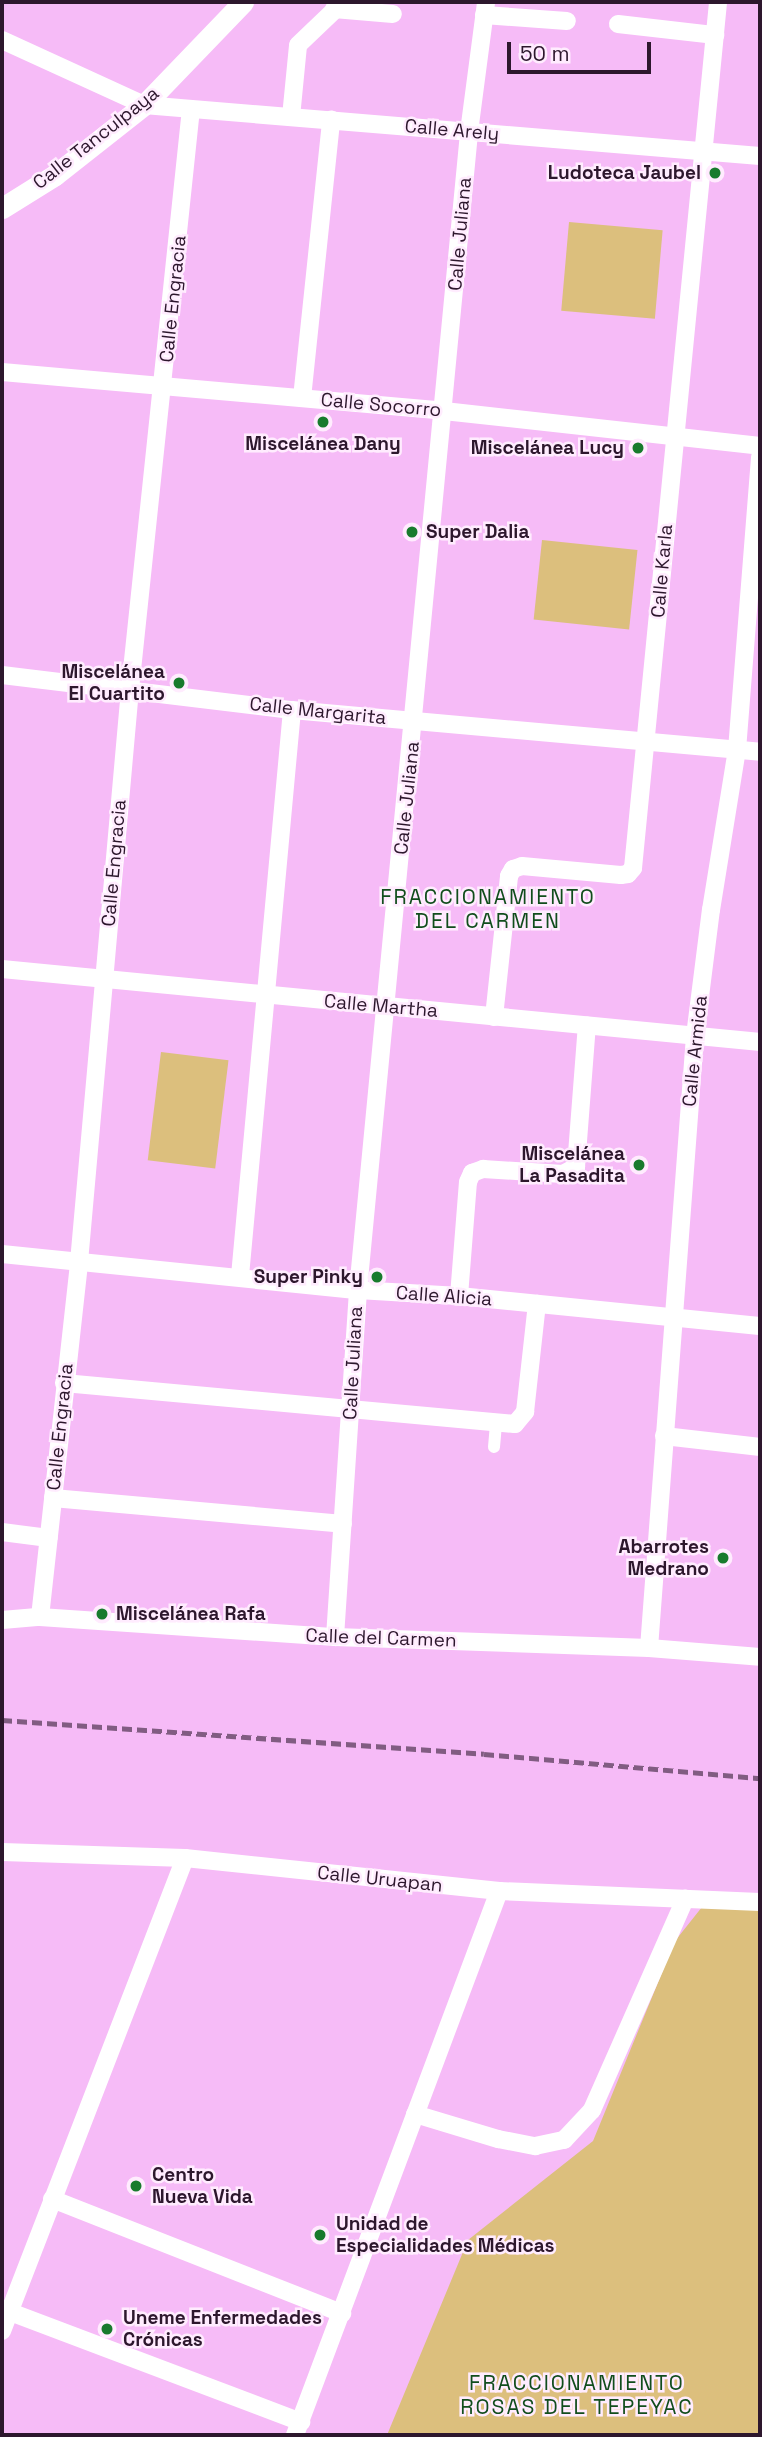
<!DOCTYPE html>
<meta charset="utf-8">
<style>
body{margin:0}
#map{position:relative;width:762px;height:2437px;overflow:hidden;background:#f6bbf7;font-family:"Space Grotesk",sans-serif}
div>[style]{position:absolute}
.green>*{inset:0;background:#dcbf7d;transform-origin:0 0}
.pedestrian>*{height:12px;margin:-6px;padding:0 6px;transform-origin:6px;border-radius:6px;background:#fff}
.minor>*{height:18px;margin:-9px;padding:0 9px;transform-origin:9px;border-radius:9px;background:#fff}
.tertiary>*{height:21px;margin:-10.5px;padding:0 10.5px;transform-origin:10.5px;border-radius:10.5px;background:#fff}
.rail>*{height:5px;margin-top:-2.5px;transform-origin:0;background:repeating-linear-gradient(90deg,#815c82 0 10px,transparent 0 15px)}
.dots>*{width:19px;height:19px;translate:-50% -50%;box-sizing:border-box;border:4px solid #ffecfe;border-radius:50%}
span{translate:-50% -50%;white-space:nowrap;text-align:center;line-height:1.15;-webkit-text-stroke:5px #ffecfe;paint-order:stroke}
.street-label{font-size:19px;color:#2d172d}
.poi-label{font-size:19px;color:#2d172d;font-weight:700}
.right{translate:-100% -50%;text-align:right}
.left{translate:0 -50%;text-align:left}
.neighbourhood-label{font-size:21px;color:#114d1c;letter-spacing:2px}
.frame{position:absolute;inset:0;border:4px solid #2d172d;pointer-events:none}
.scale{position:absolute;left:507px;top:42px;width:144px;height:32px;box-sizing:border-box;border:4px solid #2d172d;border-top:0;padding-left:9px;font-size:21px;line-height:24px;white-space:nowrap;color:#2d172d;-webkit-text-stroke:5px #ffecfe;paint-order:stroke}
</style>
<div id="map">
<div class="green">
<i style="left:569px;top:222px;width:94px;height:89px;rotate:5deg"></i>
<i style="left:542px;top:540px;width:96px;height:80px;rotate:6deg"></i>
<i style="left:161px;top:1052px;width:68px;height:109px;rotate:7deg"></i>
<i style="clip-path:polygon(702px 1907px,760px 1909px,760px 2435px,387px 2435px,468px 2240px,593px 2141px,675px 1941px)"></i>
</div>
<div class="pedestrian">
<i style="left:494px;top:1447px;width:24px;rotate:-85deg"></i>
</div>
<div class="minor">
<i style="left:334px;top:9px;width:59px;rotate:4.8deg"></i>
<i style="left:484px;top:15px;width:83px;rotate:4.1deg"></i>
<i style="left:618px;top:24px;width:98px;rotate:6.5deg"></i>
<i style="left:2px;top:40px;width:156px;rotate:24.6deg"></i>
<i style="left:144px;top:105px;width:618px;rotate:4.73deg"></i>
<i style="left:291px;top:117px;width:72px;rotate:-84.4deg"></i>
<i style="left:298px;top:45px;width:62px;rotate:-43.7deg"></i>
<i style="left:2px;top:372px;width:444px;rotate:5deg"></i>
<i style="left:444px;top:411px;width:318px;rotate:6.3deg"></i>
<i style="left:302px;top:398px;width:280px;rotate:-84deg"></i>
<i style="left:2px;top:675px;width:292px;rotate:6.9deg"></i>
<i style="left:292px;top:710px;width:470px;rotate:5.1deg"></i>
<i style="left:2px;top:969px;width:762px;rotate:5.5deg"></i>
<i style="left:494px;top:1017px;width:142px;rotate:-83.9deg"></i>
<i style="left:509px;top:876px;width:8px;rotate:-60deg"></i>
<i style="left:513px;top:869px;width:9px;rotate:-18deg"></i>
<i style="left:522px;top:866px;width:99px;rotate:5.2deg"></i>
<i style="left:621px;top:875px;width:7px;rotate:-8deg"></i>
<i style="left:628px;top:874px;width:8px;rotate:-50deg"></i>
<i style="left:633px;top:868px;width:870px;rotate:-84.39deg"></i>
<i style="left:2px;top:1254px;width:358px;rotate:5.8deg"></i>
<i style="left:358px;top:1290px;width:101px;rotate:3.4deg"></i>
<i style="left:459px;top:1296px;width:302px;rotate:5.7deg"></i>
<i style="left:240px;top:1276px;width:568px;rotate:-84.75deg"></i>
<i style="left:459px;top:1296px;width:114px;rotate:-85.5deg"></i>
<i style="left:468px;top:1182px;width:10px;rotate:-66deg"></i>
<i style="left:472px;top:1173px;width:12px;rotate:-20deg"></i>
<i style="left:483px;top:1169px;width:80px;rotate:3.6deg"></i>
<i style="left:563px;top:1174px;width:15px;rotate:-28deg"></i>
<i style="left:576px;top:1167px;width:142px;rotate:-85.6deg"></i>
<i style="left:64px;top:1383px;width:453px;rotate:5.2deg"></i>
<i style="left:515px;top:1424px;width:16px;rotate:-50deg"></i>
<i style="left:525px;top:1412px;width:109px;rotate:-83.7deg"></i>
<i style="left:664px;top:1436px;width:97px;rotate:6.5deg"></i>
<i style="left:53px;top:1498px;width:291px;rotate:5.1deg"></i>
<i style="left:2px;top:1532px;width:47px;rotate:7.3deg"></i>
<i style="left:40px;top:1617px;width:357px;rotate:-83.7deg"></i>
<i style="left:79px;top:1262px;width:575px;rotate:-84.91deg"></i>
<i style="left:130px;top:689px;width:583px;rotate:-84deg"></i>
<i style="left:2px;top:1620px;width:38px;rotate:-5deg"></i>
<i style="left:40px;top:1617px;width:296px;rotate:3.9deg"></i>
<i style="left:335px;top:1637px;width:314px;rotate:2deg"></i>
<i style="left:649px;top:1648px;width:111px;rotate:4.6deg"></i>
<i style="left:335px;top:1637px;width:348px;rotate:-86.2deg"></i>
<i style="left:358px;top:1290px;width:1163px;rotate:-84.52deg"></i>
<i style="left:469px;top:132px;width:131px;rotate:-82.5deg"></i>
<i style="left:649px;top:1648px;width:614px;rotate:-85.7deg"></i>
<i style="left:695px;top:1036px;width:127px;rotate:-82.8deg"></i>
<i style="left:711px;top:910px;width:162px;rotate:-80.8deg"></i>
<i style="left:737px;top:750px;width:294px;rotate:-85.5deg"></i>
<i style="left:2px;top:1852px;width:183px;rotate:1.9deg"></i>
<i style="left:185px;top:1858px;width:316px;rotate:6deg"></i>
<i style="left:499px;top:1891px;width:261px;rotate:2.4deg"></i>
<i style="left:415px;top:2114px;width:87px;rotate:16.8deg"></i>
<i style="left:498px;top:2139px;width:38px;rotate:11deg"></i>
<i style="left:535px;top:2146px;width:30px;rotate:-12deg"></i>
<i style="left:564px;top:2140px;width:41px;rotate:-47deg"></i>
<i style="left:592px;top:2110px;width:231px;rotate:-66.2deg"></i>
<i style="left:52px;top:2199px;width:312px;rotate:21.5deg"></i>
<i style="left:2px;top:2309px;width:320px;rotate:20.7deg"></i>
<i style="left:2px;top:2331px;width:507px;rotate:-68.85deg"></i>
<i style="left:295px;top:2435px;width:581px;rotate:-69.44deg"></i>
</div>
<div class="tertiary">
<i style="left:2px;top:208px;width:62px;rotate:-31.9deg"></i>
<i style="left:55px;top:175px;width:113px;rotate:-38.2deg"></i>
<i style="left:144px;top:105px;width:143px;rotate:-46.1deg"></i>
</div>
<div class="rail">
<i style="left:2px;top:1720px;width:483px;rotate:4deg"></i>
<i style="left:484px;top:1754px;width:277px;rotate:5deg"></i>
</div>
<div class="dots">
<i style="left:715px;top:173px;background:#187b2d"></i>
<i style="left:323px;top:422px;background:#187b2d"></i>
<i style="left:638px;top:448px;background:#187b2d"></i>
<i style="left:412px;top:532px;background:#187b2d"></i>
<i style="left:179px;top:683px;background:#187b2d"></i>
<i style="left:639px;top:1165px;background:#187b2d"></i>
<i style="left:377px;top:1277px;background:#187b2d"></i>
<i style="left:723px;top:1558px;background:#187b2d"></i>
<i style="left:102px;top:1614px;background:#187b2d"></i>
<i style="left:136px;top:2186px;background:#187b2d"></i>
<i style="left:320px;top:2235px;background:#187b2d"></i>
<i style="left:107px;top:2329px;background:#187b2d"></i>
</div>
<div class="street-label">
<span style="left:452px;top:130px;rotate:5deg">Calle Arely</span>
<span style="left:96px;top:138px;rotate:-38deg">Calle Tanculpaya</span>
<span style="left:460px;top:234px;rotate:-85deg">Calle Juliana</span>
<span style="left:173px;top:299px;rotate:-84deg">Calle Engracia</span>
<span style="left:381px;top:405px;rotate:5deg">Calle Socorro</span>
<span style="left:662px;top:571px;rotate:-85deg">Calle Karla</span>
<span style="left:318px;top:711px;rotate:6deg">Calle Margarita</span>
<span style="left:407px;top:798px;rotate:-84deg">Calle Juliana</span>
<span style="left:114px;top:863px;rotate:-85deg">Calle Engracia</span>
<span style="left:381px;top:1006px;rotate:5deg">Calle Martha</span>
<span style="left:695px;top:1051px;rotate:-84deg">Calle Armida</span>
<span style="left:444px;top:1296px;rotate:4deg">Calle Alicia</span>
<span style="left:353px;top:1363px;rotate:-87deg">Calle Juliana</span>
<span style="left:60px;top:1427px;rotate:-84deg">Calle Engracia</span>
<span style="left:381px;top:1638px;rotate:2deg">Calle del Carmen</span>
<span style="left:380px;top:1879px;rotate:6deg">Calle Uruapan</span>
</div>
<div class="poi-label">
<span class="right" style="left:701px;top:173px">Ludoteca Jaubel</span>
<span style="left:323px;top:444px">Miscelánea Dany</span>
<span class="right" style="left:624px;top:448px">Miscelánea Lucy</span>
<span class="left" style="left:426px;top:532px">Super Dalia</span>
<span class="right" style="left:165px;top:683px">Miscelánea<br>El Cuartito</span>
<span class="right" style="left:625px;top:1165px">Miscelánea<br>La Pasadita</span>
<span class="right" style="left:363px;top:1277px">Super Pinky</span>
<span class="right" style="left:709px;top:1558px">Abarrotes<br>Medrano</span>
<span class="left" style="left:116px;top:1614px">Miscelánea Rafa</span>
<span class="left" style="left:152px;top:2186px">Centro<br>Nueva Vida</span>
<span class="left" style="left:336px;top:2235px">Unidad de<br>Especialidades Médicas</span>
<span class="left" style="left:123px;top:2329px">Uneme Enfermedades<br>Crónicas</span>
</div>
<div class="neighbourhood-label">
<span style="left:488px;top:909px">FRACCIONAMIENTO<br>DEL CARMEN</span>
<span style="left:577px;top:2395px">FRACCIONAMIENTO<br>ROSAS DEL TEPEYAC</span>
</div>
<div class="frame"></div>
<div class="scale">50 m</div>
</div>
